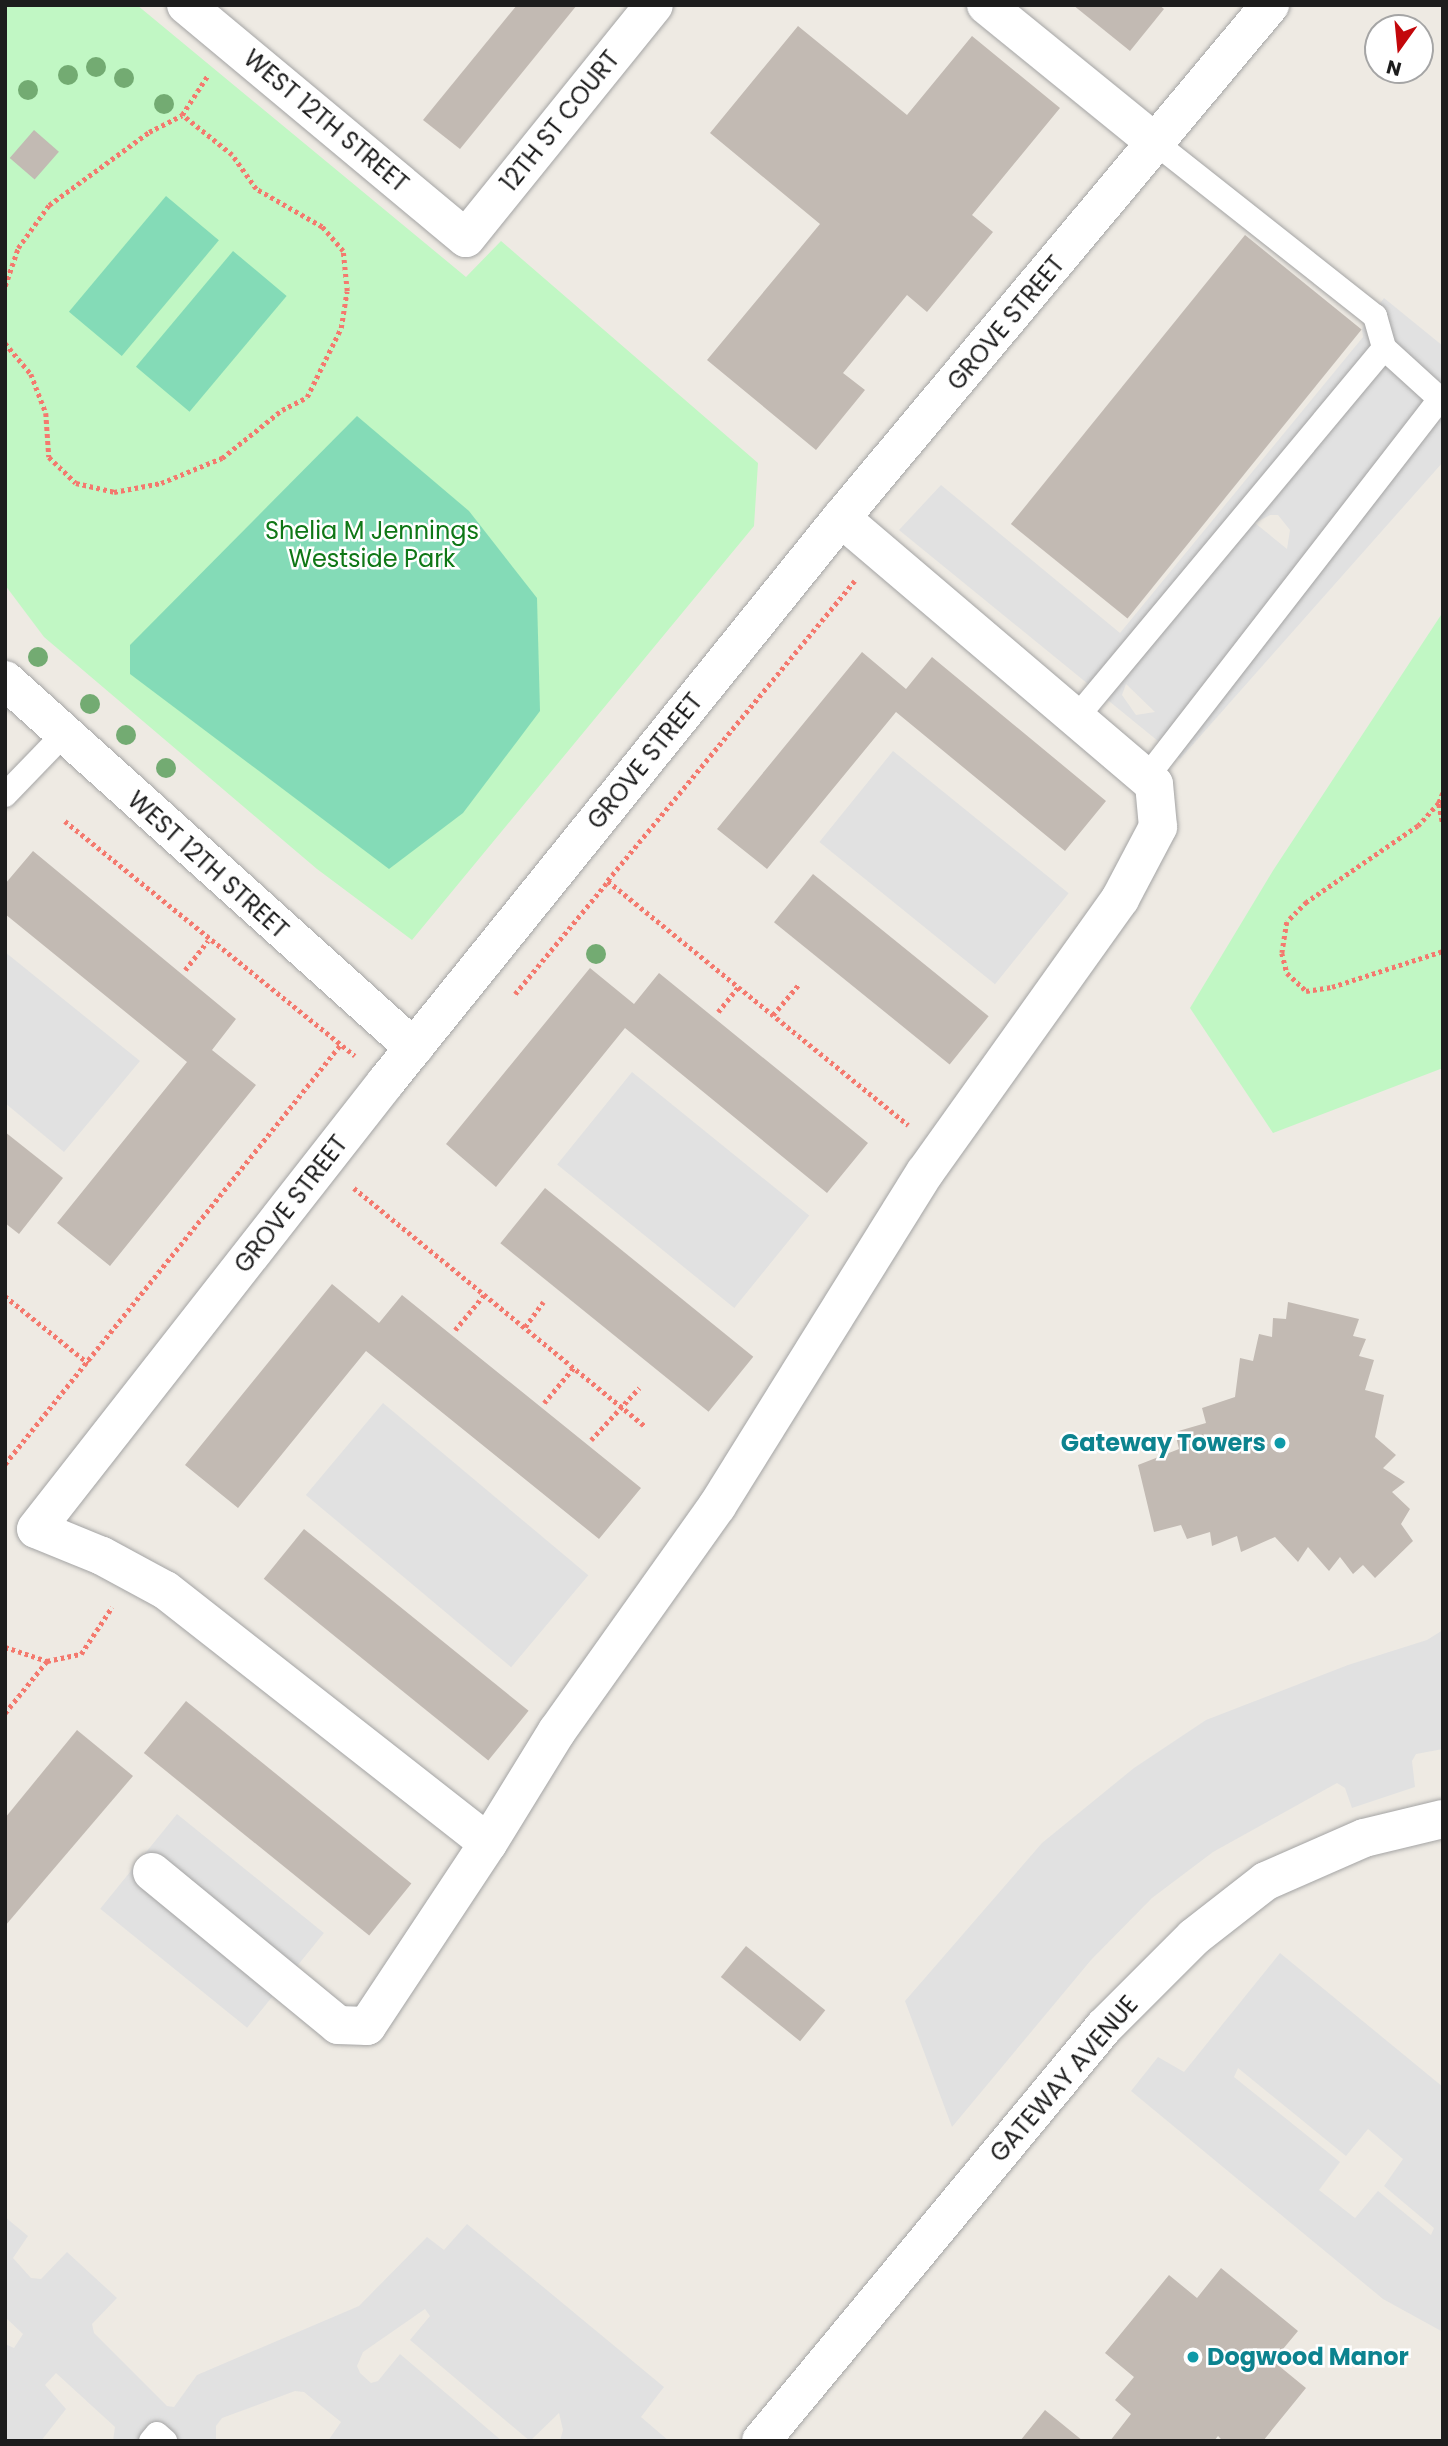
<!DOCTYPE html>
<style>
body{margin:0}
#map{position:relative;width:1448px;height:2446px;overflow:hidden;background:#eeeae3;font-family:Poppins,sans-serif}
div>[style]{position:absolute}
.park>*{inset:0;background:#c1f7c4}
.pitch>*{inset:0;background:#84dbb7;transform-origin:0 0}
.parking>*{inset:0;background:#e1e1e1;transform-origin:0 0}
.building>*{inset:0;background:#c2bab3;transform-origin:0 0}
.path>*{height:4.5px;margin-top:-2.25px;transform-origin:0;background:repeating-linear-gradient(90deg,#f4796e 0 3.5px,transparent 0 7px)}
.roads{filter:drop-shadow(0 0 2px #a4a4a4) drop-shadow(0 0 2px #a4a4a4)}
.lane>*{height:24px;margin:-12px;padding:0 12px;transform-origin:12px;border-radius:12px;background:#fff}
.street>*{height:38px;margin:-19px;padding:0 19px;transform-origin:19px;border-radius:19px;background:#fff}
.trees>*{width:20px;height:20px;margin:-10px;border-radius:50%;background:#73ab72}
.dots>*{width:19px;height:19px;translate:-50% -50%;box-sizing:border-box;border:4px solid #fff;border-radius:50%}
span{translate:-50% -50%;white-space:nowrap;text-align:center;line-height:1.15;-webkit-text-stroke:5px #fff;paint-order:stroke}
.street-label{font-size:24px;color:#1d1d1d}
.park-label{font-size:24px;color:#0f7716}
.culture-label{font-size:24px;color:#0d838f;font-weight:700}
.right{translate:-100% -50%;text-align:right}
.left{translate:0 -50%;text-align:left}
.frame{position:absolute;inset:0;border:7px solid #1d1d1d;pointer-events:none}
.north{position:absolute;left:1364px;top:14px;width:70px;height:70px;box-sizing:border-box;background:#fff;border:2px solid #a5a5a5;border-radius:50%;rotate:195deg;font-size:19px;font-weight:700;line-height:28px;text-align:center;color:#1d1d1d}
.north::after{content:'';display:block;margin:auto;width:24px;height:32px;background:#c3070b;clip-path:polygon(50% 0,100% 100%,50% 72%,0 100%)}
</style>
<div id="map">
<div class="park">
<i style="clip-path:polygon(5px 5px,137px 5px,466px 277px,501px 241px,758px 463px,754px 526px,412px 940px,317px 869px,44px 637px,5px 585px)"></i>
<i style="clip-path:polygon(1443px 612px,1443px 1068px,1273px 1133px,1190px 1008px,1274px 869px)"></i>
</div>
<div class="pitch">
<i style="left:166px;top:196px;width:69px;height:151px;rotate:40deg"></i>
<i style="left:233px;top:251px;width:70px;height:151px;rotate:40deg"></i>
<i style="clip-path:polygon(357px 416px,469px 511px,537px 598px,540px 711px,463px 813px,389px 869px,130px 674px,130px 645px)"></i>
</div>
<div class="parking">
<i style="clip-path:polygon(evenodd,1384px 298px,1443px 346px,1443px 462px,1180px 759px,899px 530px,941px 485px,1120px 633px,1363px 337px,1362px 329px,1384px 298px,1270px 515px,1278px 515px,1290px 530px,1287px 549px,1255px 523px,1270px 515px,1384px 298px,1126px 684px,1155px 712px,1136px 715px,1122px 695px,1126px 684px)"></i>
<i style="left:893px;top:751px;width:226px;height:117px;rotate:39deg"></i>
<i style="clip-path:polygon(5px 952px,140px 1061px,64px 1152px,5px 1103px)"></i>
<i style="left:632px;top:1072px;width:228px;height:119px;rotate:39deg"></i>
<i style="left:383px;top:1403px;width:268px;height:120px;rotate:40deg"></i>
<i style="clip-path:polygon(1443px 1630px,1443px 1749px,1416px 1754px,1412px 1761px,1415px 1787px,1352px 1808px,1345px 1788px,1337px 1783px,1213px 1852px,1152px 1898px,1091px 1960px,952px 2127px,905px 2001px,1042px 1843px,1134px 1768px,1206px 1720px,1348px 1665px,1427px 1640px)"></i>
<i style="left:177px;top:1814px;width:189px;height:122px;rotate:39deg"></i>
<i style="clip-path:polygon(evenodd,1280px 1953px,1443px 2087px,1443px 2332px,1383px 2299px,1131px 2091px,1158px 2057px,1184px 2072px,1280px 1953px,1238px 2068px,1346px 2156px,1368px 2129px,1403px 2159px,1384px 2186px,1434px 2228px,1431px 2235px,1378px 2191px,1355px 2218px,1319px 2190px,1340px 2162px,1234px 2077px,1238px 2068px)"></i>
<i style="clip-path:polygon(5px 2217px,28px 2236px,13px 2258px,31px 2278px,41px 2279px,67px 2252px,117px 2298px,92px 2324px,94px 2333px,167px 2406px,174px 2407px,197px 2375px,359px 2306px,427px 2237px,444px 2250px,467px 2224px,664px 2387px,641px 2417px,669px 2441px,560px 2441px,563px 2430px,559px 2413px,530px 2441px,410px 2340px,430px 2316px,425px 2309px,363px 2352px,357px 2366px,360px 2373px,371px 2383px,378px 2381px,400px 2354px,502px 2441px,328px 2441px,341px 2422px,304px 2392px,295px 2391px,222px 2418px,216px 2426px,216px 2441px,113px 2441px,115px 2427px,56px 2373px,45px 2385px,66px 2409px,41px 2441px,5px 2441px,5px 2344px,14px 2348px,23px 2334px,5px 2317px)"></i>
</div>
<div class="building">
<i style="clip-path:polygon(517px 5px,577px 5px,460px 149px,423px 120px)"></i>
<i style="clip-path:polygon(1073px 5px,1159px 5px,1164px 9px,1130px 51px)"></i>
<i style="clip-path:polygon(798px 26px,907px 115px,972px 36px,1060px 108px,972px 215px,993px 232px,927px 312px,907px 295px,843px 373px,865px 390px,816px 450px,707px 360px,820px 224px,710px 133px)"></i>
<i style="left:34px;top:130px;width:33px;height:37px;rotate:41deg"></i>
<i style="left:1245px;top:235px;width:150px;height:372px;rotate:39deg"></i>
<i style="clip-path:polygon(862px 652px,906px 689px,932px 657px,1106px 801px,1065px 851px,896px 712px,767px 869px,717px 829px)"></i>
<i style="clip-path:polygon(33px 851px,236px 1019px,212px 1050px,256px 1085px,110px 1266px,57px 1223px,187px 1062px,5px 914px,5px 884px)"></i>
<i style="left:813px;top:874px;width:226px;height:62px;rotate:39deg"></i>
<i style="clip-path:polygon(590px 968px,634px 1004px,659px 973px,868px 1143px,827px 1193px,625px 1028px,496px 1187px,446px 1144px)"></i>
<i style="clip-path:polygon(5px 1132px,63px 1178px,19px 1234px,5px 1223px)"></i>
<i style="left:545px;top:1188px;width:268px;height:71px;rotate:39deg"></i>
<i style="clip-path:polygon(332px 1284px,379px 1323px,402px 1295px,641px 1488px,599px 1539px,366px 1351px,238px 1508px,185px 1465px)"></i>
<i style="clip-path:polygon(1288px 1302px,1359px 1319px,1353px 1336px,1366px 1339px,1359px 1356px,1374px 1360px,1365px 1390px,1384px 1395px,1375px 1437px,1396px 1455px,1383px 1468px,1405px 1482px,1392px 1492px,1410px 1509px,1401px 1524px,1413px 1541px,1375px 1578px,1363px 1565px,1353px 1574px,1340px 1557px,1329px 1571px,1308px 1547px,1298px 1562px,1275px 1537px,1241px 1552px,1237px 1536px,1212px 1546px,1210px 1532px,1187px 1539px,1181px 1525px,1154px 1532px,1138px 1465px,1179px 1449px,1175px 1432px,1206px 1423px,1202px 1408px,1235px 1397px,1240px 1358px,1253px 1361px,1259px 1334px,1272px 1337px,1273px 1318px,1286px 1319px)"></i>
<i style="left:304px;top:1529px;width:289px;height:64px;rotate:39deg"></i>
<i style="left:186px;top:1701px;width:290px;height:67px;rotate:39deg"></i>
<i style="clip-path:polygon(77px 1730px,133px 1776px,5px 1926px,5px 1818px)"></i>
<i style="left:746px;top:1946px;width:102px;height:40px;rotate:39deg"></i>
<i style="clip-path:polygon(1221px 2268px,1298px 2331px,1273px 2361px,1306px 2388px,1263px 2441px,1223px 2441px,1218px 2436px,1214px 2441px,1110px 2441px,1131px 2414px,1115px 2400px,1134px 2377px,1105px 2353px,1169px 2275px,1197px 2298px)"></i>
<i style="clip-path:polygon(1045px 2410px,1083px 2441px,1020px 2441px)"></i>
</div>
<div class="path">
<i style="left:5px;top:286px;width:40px;rotate:-71.1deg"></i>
<i style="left:18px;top:248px;width:53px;rotate:-54.2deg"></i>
<i style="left:49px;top:205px;width:124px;rotate:-36.1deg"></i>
<i style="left:149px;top:132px;width:37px;rotate:-27deg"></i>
<i style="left:182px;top:115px;width:48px;rotate:-57deg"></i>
<i style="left:5px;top:343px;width:40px;rotate:50deg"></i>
<i style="left:31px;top:374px;width:42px;rotate:69deg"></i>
<i style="left:46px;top:413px;width:44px;rotate:86.1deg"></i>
<i style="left:49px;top:457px;width:37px;rotate:44deg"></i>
<i style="left:76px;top:483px;width:39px;rotate:13deg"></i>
<i style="left:114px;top:492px;width:48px;rotate:-10.8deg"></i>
<i style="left:161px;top:483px;width:66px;rotate:-22.3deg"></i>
<i style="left:222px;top:458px;width:77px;rotate:-38.7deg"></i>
<i style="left:282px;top:410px;width:28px;rotate:-27deg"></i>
<i style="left:307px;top:397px;width:77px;rotate:-63.8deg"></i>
<i style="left:341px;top:328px;width:37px;rotate:-81deg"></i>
<i style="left:347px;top:291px;width:40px;rotate:-95.7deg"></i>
<i style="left:343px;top:251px;width:32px;rotate:-131deg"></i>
<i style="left:322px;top:227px;width:76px;rotate:-150.1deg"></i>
<i style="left:256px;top:189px;width:42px;rotate:-125.2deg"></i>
<i style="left:232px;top:155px;width:64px;rotate:-141.3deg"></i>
<i style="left:855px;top:581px;width:389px;rotate:129.5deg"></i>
<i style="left:608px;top:881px;width:387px;rotate:39.1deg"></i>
<i style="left:1443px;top:793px;width:11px;rotate:112deg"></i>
<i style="left:1439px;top:803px;width:31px;rotate:132deg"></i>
<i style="left:1418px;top:826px;width:135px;rotate:145.6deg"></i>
<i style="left:1307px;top:902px;width:28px;rotate:135deg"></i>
<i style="left:1287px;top:922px;width:31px;rotate:99deg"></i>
<i style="left:1282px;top:953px;width:21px;rotate:76deg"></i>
<i style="left:1287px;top:973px;width:26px;rotate:43deg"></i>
<i style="left:1306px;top:991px;width:26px;rotate:-9deg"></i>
<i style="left:1332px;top:987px;width:117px;rotate:-18deg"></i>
<i style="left:1439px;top:804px;width:20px;rotate:79deg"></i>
<i style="left:65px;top:821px;width:373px;rotate:39deg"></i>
<i style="left:185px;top:970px;width:37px;rotate:-52deg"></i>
<i style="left:515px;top:994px;width:146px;rotate:-50.5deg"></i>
<i style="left:718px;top:1012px;width:32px;rotate:-51deg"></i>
<i style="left:773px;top:1015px;width:39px;rotate:-50deg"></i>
<i style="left:354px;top:1188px;width:375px;rotate:39.3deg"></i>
<i style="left:5px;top:1296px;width:107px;rotate:38.9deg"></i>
<i style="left:525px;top:1327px;width:31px;rotate:-54deg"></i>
<i style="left:455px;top:1330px;width:45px;rotate:-50.4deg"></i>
<i style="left:544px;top:1403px;width:47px;rotate:-50.2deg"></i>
<i style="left:591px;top:1440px;width:71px;rotate:-47.3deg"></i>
<i style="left:5px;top:1464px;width:538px;rotate:-51.34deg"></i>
<i style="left:5px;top:1647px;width:44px;rotate:18.4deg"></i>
<i style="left:47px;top:1661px;width:35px;rotate:-12deg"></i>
<i style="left:81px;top:1654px;width:56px;rotate:-56.6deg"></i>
<i style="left:5px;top:1713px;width:67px;rotate:-51.1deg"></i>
</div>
<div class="roads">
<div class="lane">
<i style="left:1157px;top:144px;width:278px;rotate:38.3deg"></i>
<i style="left:1375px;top:316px;width:33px;rotate:74deg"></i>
<i style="left:1076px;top:718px;width:481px;rotate:-50.2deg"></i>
<i style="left:1384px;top:348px;width:76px;rotate:42.3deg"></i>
<i style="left:1440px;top:399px;width:480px;rotate:127.8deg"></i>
<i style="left:5px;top:795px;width:85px;rotate:-46deg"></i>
<i style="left:151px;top:2441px;width:9px;rotate:-49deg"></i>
<i style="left:157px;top:2434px;width:11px;rotate:41deg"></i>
</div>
<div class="street">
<i style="left:186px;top:5px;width:364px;rotate:39.8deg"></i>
<i style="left:466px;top:238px;width:299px;rotate:-51.1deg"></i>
<i style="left:986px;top:5px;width:220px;rotate:39.1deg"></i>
<i style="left:841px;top:518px;width:411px;rotate:40.4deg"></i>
<i style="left:1154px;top:784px;width:43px;rotate:84.7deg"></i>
<i style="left:1158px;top:827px;width:81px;rotate:117.8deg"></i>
<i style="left:1120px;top:899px;width:335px;rotate:125.5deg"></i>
<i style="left:925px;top:1172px;width:393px;rotate:121.9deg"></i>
<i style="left:717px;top:1506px;width:276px;rotate:125.4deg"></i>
<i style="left:557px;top:1731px;width:132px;rotate:121.6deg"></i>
<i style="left:488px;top:1843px;width:410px;rotate:-141.9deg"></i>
<i style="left:165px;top:1590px;width:72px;rotate:-151.6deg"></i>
<i style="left:102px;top:1556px;width:71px;rotate:-157.8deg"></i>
<i style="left:36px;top:1529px;width:568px;rotate:-51.94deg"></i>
<i style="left:386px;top:1082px;width:725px;rotate:-51.11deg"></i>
<i style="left:841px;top:518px;width:669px;rotate:-50.1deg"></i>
<i style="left:5px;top:680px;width:550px;rotate:41.98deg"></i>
<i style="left:152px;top:1872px;width:241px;rotate:39.4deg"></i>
<i style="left:338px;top:2025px;width:29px;rotate:2deg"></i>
<i style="left:367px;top:2026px;width:219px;rotate:-56.5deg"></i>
<i style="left:761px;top:2441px;width:538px;rotate:-50.36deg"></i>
<i style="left:1104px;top:2027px;width:127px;rotate:-45deg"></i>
<i style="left:1194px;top:1937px;width:91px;rotate:-37.9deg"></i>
<i style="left:1266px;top:1881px;width:107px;rotate:-23.7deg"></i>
<i style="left:1364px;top:1838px;width:81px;rotate:-13.5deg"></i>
</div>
</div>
<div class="trees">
<i style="left:96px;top:67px"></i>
<i style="left:68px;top:75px"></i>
<i style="left:124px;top:78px"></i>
<i style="left:28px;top:90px"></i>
<i style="left:164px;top:104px"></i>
<i style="left:38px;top:657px"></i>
<i style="left:90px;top:704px"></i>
<i style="left:126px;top:735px"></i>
<i style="left:166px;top:768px"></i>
<i style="left:596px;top:954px"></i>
</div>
<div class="dots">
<i style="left:1280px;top:1443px;background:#0f9aa8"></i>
<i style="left:1193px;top:2357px;background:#0f9aa8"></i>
</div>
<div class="street-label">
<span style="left:326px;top:121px;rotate:40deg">WEST 12TH STREET</span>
<span style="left:560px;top:121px;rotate:-51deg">12TH ST COURT</span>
<span style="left:1006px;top:323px;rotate:-50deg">GROVE STREET</span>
<span style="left:645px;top:761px;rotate:-51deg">GROVE STREET</span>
<span style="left:208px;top:865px;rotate:42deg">WEST 12TH STREET</span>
<span style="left:291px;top:1204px;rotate:-52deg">GROVE STREET</span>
<span style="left:1064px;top:2079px;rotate:-49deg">GATEWAY AVENUE</span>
</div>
<div class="park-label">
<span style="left:372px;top:545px">Shelia M Jennings<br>Westside Park</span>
</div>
<div class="culture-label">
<span class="right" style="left:1266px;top:1443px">Gateway Towers</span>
<span class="left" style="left:1207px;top:2357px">Dogwood Manor</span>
</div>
<div class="frame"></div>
<div class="north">N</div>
</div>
